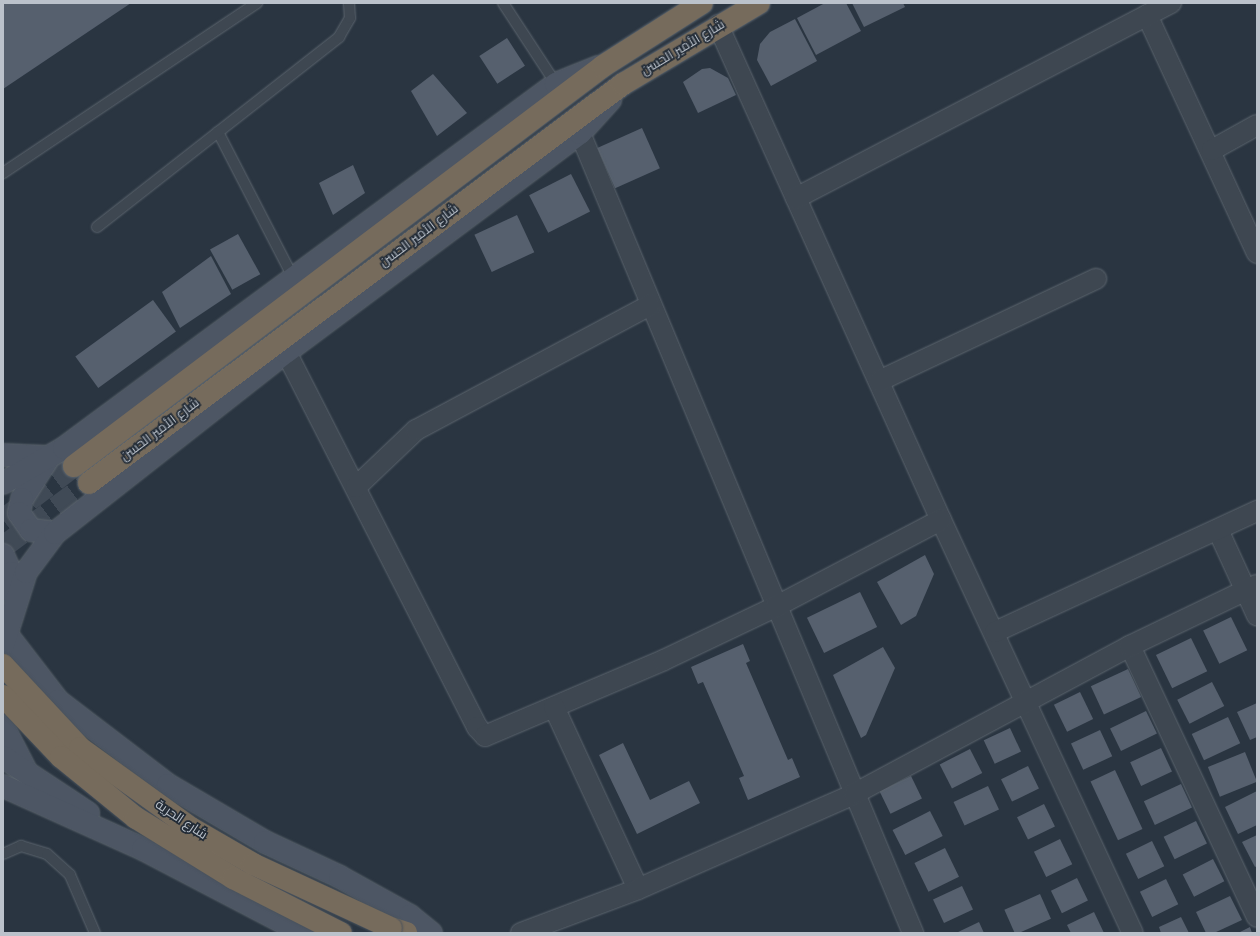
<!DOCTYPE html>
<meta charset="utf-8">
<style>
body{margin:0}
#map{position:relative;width:1260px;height:936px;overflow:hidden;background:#2a3541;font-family:Raleway,Cairo,sans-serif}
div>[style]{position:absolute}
.building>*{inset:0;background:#56606e;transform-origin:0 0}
.highway-tunnel>*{height:22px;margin-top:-11px;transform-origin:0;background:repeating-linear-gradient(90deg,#404a56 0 22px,transparent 0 33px)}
.roads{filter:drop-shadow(0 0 1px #5c656e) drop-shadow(0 0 1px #5c656e)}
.lane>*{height:10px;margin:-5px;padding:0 5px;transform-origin:5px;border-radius:5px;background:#3e4751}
.street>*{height:20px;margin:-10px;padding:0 10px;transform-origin:10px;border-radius:10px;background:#3e4751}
.secondary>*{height:22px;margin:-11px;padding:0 11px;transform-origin:11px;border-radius:11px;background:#4d5664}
.highway>*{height:22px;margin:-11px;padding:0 11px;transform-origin:11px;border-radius:11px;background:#766b5c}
.bridges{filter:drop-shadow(0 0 1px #49525c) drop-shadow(0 0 1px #49525c)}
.highway-bridge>*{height:22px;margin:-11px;padding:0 11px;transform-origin:11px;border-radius:11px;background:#766b5c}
span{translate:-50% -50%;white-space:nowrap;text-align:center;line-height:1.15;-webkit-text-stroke:3.5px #232c37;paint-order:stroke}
.street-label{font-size:13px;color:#bbc2cb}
.frame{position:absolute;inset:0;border:4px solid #bbc2cb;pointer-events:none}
</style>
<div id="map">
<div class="building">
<i style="clip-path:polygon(3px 3px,131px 3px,3px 89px)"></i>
<i style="clip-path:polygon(825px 3px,846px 3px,861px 31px,816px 55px,797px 18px)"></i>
<i style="clip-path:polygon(852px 3px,903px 3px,905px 7px,864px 27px)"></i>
<i style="clip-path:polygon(795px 19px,817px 61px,771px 86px,757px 60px,760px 44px,770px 32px)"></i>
<i style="left:507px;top:38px;width:33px;height:33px;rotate:57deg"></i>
<i style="clip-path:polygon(710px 68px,728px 78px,736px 95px,698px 113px,683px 82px,702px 69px)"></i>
<i style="clip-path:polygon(433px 74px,467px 113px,437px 136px,411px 91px)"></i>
<i style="left:642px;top:128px;width:44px;height:49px;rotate:66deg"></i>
<i style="clip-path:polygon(353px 165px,365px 193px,333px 215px,319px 183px)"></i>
<i style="left:571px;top:174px;width:42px;height:47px;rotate:63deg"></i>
<i style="left:517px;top:215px;width:41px;height:47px;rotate:65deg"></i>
<i style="left:238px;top:234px;width:46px;height:32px;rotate:61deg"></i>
<i style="clip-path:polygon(211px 256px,231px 294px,180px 328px,162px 292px)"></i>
<i style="left:153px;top:300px;width:39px;height:96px;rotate:54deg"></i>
<i style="clip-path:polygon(925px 555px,934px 574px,916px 616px,901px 625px,877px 582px)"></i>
<i style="left:860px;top:592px;width:39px;height:59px;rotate:64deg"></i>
<i style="left:1231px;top:617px;width:37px;height:31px;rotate:64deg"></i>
<i style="left:1191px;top:638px;width:37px;height:39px;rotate:64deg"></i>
<i style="clip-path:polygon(743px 644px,750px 661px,746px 663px,788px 760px,792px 758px,800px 777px,748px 800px,739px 778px,744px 776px,703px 682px,698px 684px,691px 667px)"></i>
<i style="clip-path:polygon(883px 647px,895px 668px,866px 735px,861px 738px,833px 675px)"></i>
<i style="left:1128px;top:669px;width:31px;height:41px;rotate:65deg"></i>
<i style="left:1212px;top:682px;width:27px;height:39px;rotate:63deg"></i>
<i style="left:1080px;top:692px;width:30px;height:29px;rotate:64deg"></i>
<i style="clip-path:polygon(1257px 703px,1257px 737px,1250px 740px,1237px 712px)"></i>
<i style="left:1146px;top:711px;width:25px;height:40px;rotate:64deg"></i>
<i style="left:1228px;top:717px;width:29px;height:40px;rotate:65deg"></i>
<i style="left:1010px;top:728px;width:26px;height:29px;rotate:65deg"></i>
<i style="left:1100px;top:730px;width:29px;height:32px;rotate:65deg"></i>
<i style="clip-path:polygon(623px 743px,650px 800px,689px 781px,700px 803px,637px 834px,599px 755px)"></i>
<i style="left:1161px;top:748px;width:26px;height:34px;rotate:65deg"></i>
<i style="left:970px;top:749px;width:27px;height:34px;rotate:63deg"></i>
<i style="left:1245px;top:752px;width:32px;height:40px;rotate:68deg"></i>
<i style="left:1028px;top:766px;width:25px;height:30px;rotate:64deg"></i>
<i style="left:1115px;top:770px;width:65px;height:27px;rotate:65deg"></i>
<i style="left:911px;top:776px;width:25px;height:35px;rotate:64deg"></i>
<i style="left:1181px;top:784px;width:26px;height:41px;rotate:65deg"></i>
<i style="left:988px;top:786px;width:26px;height:38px;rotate:65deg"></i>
<i style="clip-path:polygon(1257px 791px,1257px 825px,1238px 834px,1225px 807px)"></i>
<i style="left:1044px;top:804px;width:25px;height:30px;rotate:64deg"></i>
<i style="left:930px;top:811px;width:28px;height:42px;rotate:63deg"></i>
<i style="left:1196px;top:821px;width:25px;height:36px;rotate:64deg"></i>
<i style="clip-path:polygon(1257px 835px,1257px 866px,1255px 867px,1242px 842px)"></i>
<i style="left:1060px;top:839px;width:28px;height:29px;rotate:64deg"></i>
<i style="left:1152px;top:841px;width:28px;height:29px;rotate:64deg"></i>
<i style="left:945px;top:848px;width:32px;height:34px;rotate:64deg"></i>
<i style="left:1213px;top:859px;width:25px;height:34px;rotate:63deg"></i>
<i style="left:1077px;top:878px;width:25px;height:29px;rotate:64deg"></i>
<i style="left:1166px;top:879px;width:28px;height:29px;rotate:64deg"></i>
<i style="left:962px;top:886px;width:26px;height:32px;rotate:65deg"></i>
<i style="left:1040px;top:894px;width:27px;height:39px;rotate:66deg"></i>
<i style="clip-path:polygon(1230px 896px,1242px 920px,1214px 933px,1206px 933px,1196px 912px)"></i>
<i style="clip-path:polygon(1094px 912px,1104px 933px,1071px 933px,1067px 925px)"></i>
<i style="clip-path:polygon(1181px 917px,1189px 933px,1161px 933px,1159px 927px)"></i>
<i style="clip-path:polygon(979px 922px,984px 933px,956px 933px)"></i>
<i style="clip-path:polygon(1250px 927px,1252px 933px,1238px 933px)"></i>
</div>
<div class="highway-tunnel">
<i style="left:3px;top:520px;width:89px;rotate:-37.3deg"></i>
<i style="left:3px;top:547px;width:107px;rotate:-36.7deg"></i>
</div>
<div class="roads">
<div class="lane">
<i style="left:503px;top:3px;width:97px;rotate:56.8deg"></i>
<i style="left:218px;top:132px;width:163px;rotate:62.7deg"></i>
<i style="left:3px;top:173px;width:306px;rotate:-33.8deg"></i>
<i style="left:97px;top:227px;width:308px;rotate:-38.1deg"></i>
<i style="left:339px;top:37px;width:22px;rotate:-60deg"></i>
<i style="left:350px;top:18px;width:15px;rotate:-94deg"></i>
<i style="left:3px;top:854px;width:20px;rotate:-24deg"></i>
<i style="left:21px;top:846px;width:27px;rotate:17deg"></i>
<i style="left:47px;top:854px;width:31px;rotate:42deg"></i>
<i style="left:70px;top:875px;width:63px;rotate:66.7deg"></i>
</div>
<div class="street">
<i style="left:1147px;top:15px;width:262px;rotate:65.2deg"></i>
<i style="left:718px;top:25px;width:543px;rotate:65.75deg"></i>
<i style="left:941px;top:520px;width:455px;rotate:65.1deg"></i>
<i style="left:580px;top:133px;width:867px;rotate:67.4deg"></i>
<i style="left:1212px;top:150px;width:51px;rotate:-29.1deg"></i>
<i style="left:796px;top:198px;width:423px;rotate:-27.5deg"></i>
<i style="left:286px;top:352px;width:421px;rotate:63deg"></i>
<i style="left:477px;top:727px;width:12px;rotate:48deg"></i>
<i style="left:485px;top:736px;width:194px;rotate:-23deg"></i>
<i style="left:664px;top:660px;width:123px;rotate:-25.5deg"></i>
<i style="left:775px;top:607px;width:187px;rotate:-27.7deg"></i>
<i style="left:879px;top:381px;width:240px;rotate:-25.2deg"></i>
<i style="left:356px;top:487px;width:83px;rotate:-43.5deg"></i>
<i style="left:416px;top:430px;width:265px;rotate:-28.1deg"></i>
<i style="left:1218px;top:530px;width:94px;rotate:65.4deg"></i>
<i style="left:995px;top:632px;width:289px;rotate:-24.8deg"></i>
<i style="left:1130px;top:646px;width:299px;rotate:64.9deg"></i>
<i style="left:554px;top:707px;width:200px;rotate:65.2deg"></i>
<i style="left:521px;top:933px;width:125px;rotate:-20.6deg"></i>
<i style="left:638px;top:889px;width:236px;rotate:-23.7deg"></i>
<i style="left:854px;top:794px;width:313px;rotate:-28.2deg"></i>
<i style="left:1130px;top:646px;width:141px;rotate:-25.7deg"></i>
</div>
<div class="secondary">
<i style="left:3px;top:455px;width:45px;rotate:2.5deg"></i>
<i style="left:47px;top:460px;width:46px;rotate:122.7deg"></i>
<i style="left:22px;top:499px;width:14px;rotate:102deg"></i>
<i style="left:19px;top:513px;width:21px;rotate:55deg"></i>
<i style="left:31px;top:530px;width:24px;rotate:7deg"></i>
<i style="left:3px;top:483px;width:70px;rotate:-29.8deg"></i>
<i style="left:64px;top:448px;width:612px;rotate:-36.5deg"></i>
<i style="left:556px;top:84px;width:45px;rotate:-22deg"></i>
<i style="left:3px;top:555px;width:20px;rotate:66deg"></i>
<i style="left:11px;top:573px;width:25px;rotate:81deg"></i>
<i style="left:8px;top:636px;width:82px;rotate:52.4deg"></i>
<i style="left:58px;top:701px;width:138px;rotate:37.4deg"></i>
<i style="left:168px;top:785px;width:113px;rotate:30.4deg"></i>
<i style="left:265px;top:842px;width:83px;rotate:25deg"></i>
<i style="left:340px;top:877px;width:80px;rotate:29.1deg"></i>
<i style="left:410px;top:916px;width:27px;rotate:39deg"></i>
<i style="left:3px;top:645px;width:77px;rotate:-72.5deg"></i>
<i style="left:26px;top:572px;width:49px;rotate:-53.4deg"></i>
<i style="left:55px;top:533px;width:293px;rotate:-38.1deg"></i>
<i style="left:286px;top:352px;width:367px;rotate:-36.7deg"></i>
<i style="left:580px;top:133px;width:45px;rotate:-47.7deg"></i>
<i style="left:3px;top:726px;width:51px;rotate:62.9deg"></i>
<i style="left:3px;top:757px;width:102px;rotate:33.4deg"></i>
<i style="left:3px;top:786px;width:154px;rotate:24.2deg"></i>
<i style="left:143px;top:849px;width:182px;rotate:27.6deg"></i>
</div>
<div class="highway">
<i style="left:74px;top:466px;width:663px;rotate:-37.09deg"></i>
<i style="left:603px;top:66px;width:117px;rotate:-32.5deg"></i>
<i style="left:89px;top:483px;width:667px;rotate:-36.77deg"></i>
<i style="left:623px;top:84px;width:158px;rotate:-30.8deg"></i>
<i style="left:391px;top:928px;width:16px;rotate:18deg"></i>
</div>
</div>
<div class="bridges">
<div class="highway-bridge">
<i style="left:3px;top:665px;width:113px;rotate:47.1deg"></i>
<i style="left:80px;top:748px;width:137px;rotate:35.8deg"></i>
<i style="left:191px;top:828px;width:72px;rotate:30.1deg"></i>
<i style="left:253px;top:864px;width:152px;rotate:24.9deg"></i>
<i style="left:3px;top:696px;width:84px;rotate:46.4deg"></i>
<i style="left:61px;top:757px;width:97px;rotate:39.1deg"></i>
<i style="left:136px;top:818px;width:114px;rotate:31.7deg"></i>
<i style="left:233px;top:878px;width:121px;rotate:27deg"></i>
</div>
</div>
<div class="street-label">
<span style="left:683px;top:48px;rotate:-31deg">شارع الأمير الحسن</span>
<span style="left:419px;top:236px;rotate:-37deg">شارع الأمير الحسن</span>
<span style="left:160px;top:430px;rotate:-37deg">شارع الأمير الحسن</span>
<span style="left:181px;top:820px;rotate:34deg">شارع الحرية</span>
</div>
<div class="frame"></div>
</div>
